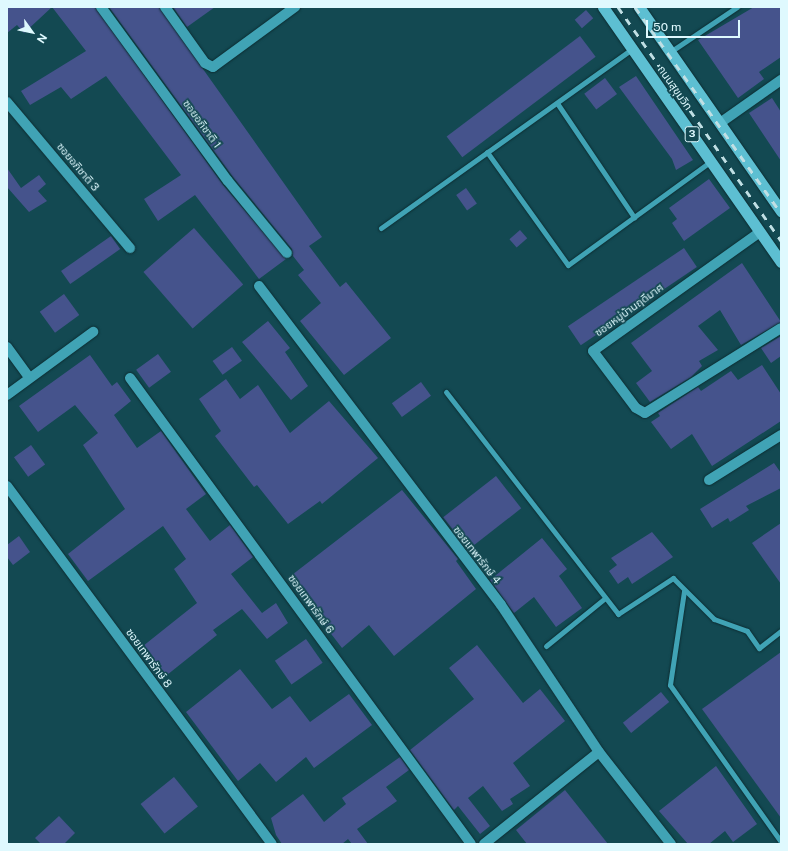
<!DOCTYPE html>
<meta charset="utf-8">
<style>
body{margin:0}
#map{position:relative;width:788px;height:851px;overflow:hidden;background:#134952;font-family:"Public Sans","Noto Sans Thai",sans-serif}
div>[style]{position:absolute}
.building>*{inset:0;background:#45538c;transform-origin:0 0}
.roads{filter:drop-shadow(0 0 1px #0d2d32) drop-shadow(0 0 1px #0d2d32)}
.service>*{height:5px;margin:-2.5px;padding:0 2.5px;transform-origin:2.5px;border-radius:2.5px;background:#40a3b5}
.minor>*{height:10px;margin:-5px;padding:0 5px;transform-origin:5px;border-radius:5px;background:#40a3b5}
.trunk>*{height:11px;margin:-5.5px;padding:0 5.5px;transform-origin:5.5px;border-radius:5.5px;background:#5dbfd2}
.rail>*{height:3px;margin-top:-1.5px;transform-origin:0;background:repeating-linear-gradient(90deg,#c0dfe4 0 7px,transparent 0 14px)}
span{translate:-50% -50%;white-space:nowrap;text-align:center;line-height:1.15;-webkit-text-stroke:3.5px #134952;paint-order:stroke}
.shield-label span{padding:1px 3px;background:#134952;border:1px solid;border-radius:3px;-webkit-text-stroke-width:0}
.shield-label{font-size:10px;color:#dff9fe;font-weight:700}
.street-label{font-size:11px;color:#dff9fe}
.frame{position:absolute;inset:0;border:8px solid #dff9fe;pointer-events:none}
.north{position:absolute;left:12px;top:12px;width:40px;height:40px;-webkit-text-stroke:3px #134952;paint-order:stroke;rotate:123deg;font-size:11px;font-weight:700;line-height:16px;text-align:center;color:#dff9fe}
.north::after{content:'';display:block;margin:auto;width:14px;height:18px;background:#dff9fe;clip-path:polygon(50% 0,100% 100%,50% 72%,0 100%)}
.scale{position:absolute;left:646px;top:20px;width:94px;height:18px;box-sizing:border-box;border:2px solid #dff9fe;border-top:0;padding-left:5px;font-size:12px;line-height:14px;white-space:nowrap;color:#dff9fe;-webkit-text-stroke:3px #134952;paint-order:stroke}
</style>
<div id="map">
<div class="building">
<i style="clip-path:polygon(7px 7px,52px 7px,24px 33px,17px 25px,7px 33px)"></i>
<i style="clip-path:polygon(52px 7px,95px 7px,223px 185px,286px 259px,259px 279px,195px 195px,158px 221px,144px 199px,181px 175px,106px 76px,71px 99px,61px 87px,30px 105px,21px 91px,86px 51px)"></i>
<i style="clip-path:polygon(109px 7px,159px 7px,322px 237px,309px 246px,340px 287px,346px 282px,391px 338px,344px 375px,300px 321px,321px 303px,298px 275px,304px 270px,293px 256px,292px 249px,233px 177px)"></i>
<i style="clip-path:polygon(173px 7px,215px 7px,187px 27px)"></i>
<i style="clip-path:polygon(754px 7px,781px 7px,781px 57px,759px 72px,764px 79px,738px 98px,698px 40px)"></i>
<i style="left:586px;top:10px;width:11px;height:15px;rotate:49deg"></i>
<i style="left:580px;top:36px;width:26px;height:167px;rotate:53deg"></i>
<i style="clip-path:polygon(636px 76px,693px 160px,676px 170px,672px 159px,619px 87px)"></i>
<i style="left:605px;top:78px;width:20px;height:26px;rotate:53deg"></i>
<i style="clip-path:polygon(772px 98px,781px 112px,781px 161px,749px 113px)"></i>
<i style="clip-path:polygon(7px 168px,21px 188px,39px 175px,46px 184px,38px 191px,47px 201px,29px 212px,7px 187px)"></i>
<i style="clip-path:polygon(709px 179px,730px 208px,684px 241px,672px 223px,677px 219px,669px 208px)"></i>
<i style="left:466px;top:188px;width:19px;height:12px;rotate:55deg"></i>
<i style="left:194px;top:228px;width:75px;height:67px;rotate:49deg"></i>
<i style="left:520px;top:230px;width:11px;height:14px;rotate:49deg"></i>
<i style="left:111px;top:236px;width:16px;height:61px;rotate:55deg"></i>
<i style="left:684px;top:248px;width:23px;height:140px;rotate:56deg"></i>
<i style="clip-path:polygon(742px 263px,781px 322px,741px 345px,720px 310px,698px 326px,718px 350px,699px 361px,702px 366px,691px 377px,650px 402px,636px 383px,652px 371px,631px 343px)"></i>
<i style="left:64px;top:294px;width:26px;height:30px;rotate:54deg"></i>
<i style="clip-path:polygon(268px 321px,290px 348px,285px 352px,308px 386px,291px 400px,242px 342px)"></i>
<i style="clip-path:polygon(781px 336px,781px 356px,771px 363px,761px 348px)"></i>
<i style="left:232px;top:347px;width:17px;height:24px;rotate:54deg"></i>
<i style="left:158px;top:354px;width:22px;height:27px;rotate:54deg"></i>
<i style="clip-path:polygon(90px 355px,112px 386px,117px 382px,131px 401px,114px 415px,137px 448px,161px 431px,206px 494px,186px 509px,210px 541px,230px 525px,253px 557px,231px 574px,262px 613px,276px 603px,288px 623px,267px 639px,242px 609px,213px 630px,217px 635px,162px 679px,138px 650px,197px 603px,174px 569px,186px 559px,163px 526px,88px 581px,68px 554px,125px 509px,83px 445px,98px 433px,75px 405px,38px 432px,19px 406px)"></i>
<i style="clip-path:polygon(762px 365px,781px 394px,781px 421px,712px 466px,692px 434px,671px 449px,651px 422px,660px 416px,658px 413px,698px 387px,701px 391px,731px 371px,738px 380px)"></i>
<i style="clip-path:polygon(226px 379px,240px 399px,258px 385px,290px 433px,329px 401px,378px 458px,322px 504px,320px 501px,288px 524px,257px 485px,254px 487px,215px 436px,221px 431px,199px 399px)"></i>
<i style="left:421px;top:382px;width:17px;height:36px;rotate:54deg"></i>
<i style="left:31px;top:445px;width:24px;height:21px;rotate:54deg"></i>
<i style="clip-path:polygon(774px 463px,781px 473px,781px 488px,746px 506px,749px 510px,730px 522px,728px 518px,712px 528px,700px 509px)"></i>
<i style="left:496px;top:476px;width:41px;height:67px;rotate:52deg"></i>
<i style="clip-path:polygon(402px 490px,458px 559px,456px 561px,476px 589px,394px 656px,369px 625px,342px 648px,288px 578px)"></i>
<i style="clip-path:polygon(781px 523px,781px 584px,752px 543px)"></i>
<i style="clip-path:polygon(652px 532px,673px 557px,632px 584px,628px 577px,618px 584px,609px 571px,617px 565px,611px 558px)"></i>
<i style="clip-path:polygon(19px 536px,30px 552px,13px 565px,7px 557px,7px 545px)"></i>
<i style="clip-path:polygon(542px 538px,567px 569px,559px 576px,582px 608px,556px 627px,534px 597px,514px 613px,490px 580px)"></i>
<i style="left:306px;top:639px;width:29px;height:38px;rotate:55deg"></i>
<i style="clip-path:polygon(477px 645px,523px 703px,540px 689px,565px 721px,513px 763px,530px 786px,510px 799px,513px 804px,502px 811px,483px 786px,468px 798px,490px 826px,480px 834px,458px 806px,454px 810px,410px 750px,474px 699px,449px 668px)"></i>
<i style="clip-path:polygon(781px 652px,781px 818px,702px 709px)"></i>
<i style="clip-path:polygon(240px 669px,272px 709px,290px 696px,310px 722px,349px 694px,372px 725px,314px 768px,306px 757px,276px 782px,260px 763px,238px 781px,186px 712px)"></i>
<i style="left:661px;top:692px;width:13px;height:49px;rotate:51deg"></i>
<i style="clip-path:polygon(400px 757px,409px 770px,386px 787px,397px 801px,357px 829px,368px 844px,352px 844px,348px 839px,342px 844px,282px 844px,276px 835px,271px 818px,303px 794px,324px 822px,346px 804px,342px 798px)"></i>
<i style="clip-path:polygon(716px 766px,757px 824px,733px 842px,725px 831px,709px 844px,688px 844px,659px 811px)"></i>
<i style="left:174px;top:777px;width:38px;height:43px;rotate:51deg"></i>
<i style="clip-path:polygon(565px 790px,608px 844px,527px 844px,516px 830px)"></i>
<i style="clip-path:polygon(59px 816px,75px 833px,64px 844px,41px 844px,35px 838px)"></i>
</div>
<div class="roads">
<div class="service">
<i style="left:670px;top:52px;width:81px;rotate:-33.9deg"></i>
<i style="left:557px;top:103px;width:138px;rotate:56deg"></i>
<i style="left:487px;top:152px;width:139px;rotate:54.4deg"></i>
<i style="left:568px;top:265px;width:177px;rotate:-36deg"></i>
<i style="left:381px;top:228px;width:308px;rotate:-35.5deg"></i>
<i style="left:446px;top:392px;width:281px;rotate:52.2deg"></i>
<i style="left:618px;top:614px;width:66px;rotate:-33.2deg"></i>
<i style="left:673px;top:578px;width:58px;rotate:45deg"></i>
<i style="left:714px;top:619px;width:35px;rotate:20deg"></i>
<i style="left:747px;top:631px;width:21px;rotate:55deg"></i>
<i style="left:759px;top:648px;width:28px;rotate:-38deg"></i>
<i style="left:684px;top:591px;width:95px;rotate:98.5deg"></i>
<i style="left:670px;top:685px;width:192px;rotate:54.7deg"></i>
<i style="left:546px;top:646px;width:76px;rotate:-39.1deg"></i>
</div>
<div class="minor">
<i style="left:101px;top:7px;width:215px;rotate:53.9deg"></i>
<i style="left:228px;top:181px;width:93px;rotate:50.7deg"></i>
<i style="left:165px;top:7px;width:69px;rotate:54.5deg"></i>
<i style="left:205px;top:63px;width:9px;rotate:27deg"></i>
<i style="left:213px;top:67px;width:102px;rotate:-36.2deg"></i>
<i style="left:7px;top:102px;width:191px;rotate:49.9deg"></i>
<i style="left:720px;top:123px;width:75px;rotate:-35.2deg"></i>
<i style="left:760px;top:232px;width:205px;rotate:144.5deg"></i>
<i style="left:593px;top:351px;width:71px;rotate:53deg"></i>
<i style="left:636px;top:408px;width:10px;rotate:29deg"></i>
<i style="left:645px;top:413px;width:160px;rotate:-32deg"></i>
<i style="left:259px;top:286px;width:400px;rotate:52.8deg"></i>
<i style="left:501px;top:605px;width:177px;rotate:56.3deg"></i>
<i style="left:599px;top:752px;width:117px;rotate:52deg"></i>
<i style="left:7px;top:347px;width:37px;rotate:54deg"></i>
<i style="left:130px;top:378px;width:577px;rotate:53.8deg"></i>
<i style="left:7px;top:395px;width:107px;rotate:-36.2deg"></i>
<i style="left:709px;top:480px;width:85px;rotate:-32deg"></i>
<i style="left:7px;top:486px;width:445px;rotate:53.5deg"></i>
<i style="left:484px;top:844px;width:147px;rotate:-38.7deg"></i>
</div>
<div class="trunk">
<i style="left:603px;top:7px;width:311px;rotate:55.1deg"></i>
<i style="left:639px;top:7px;width:249px;rotate:55.2deg"></i>
</div>
</div>
<div class="rail">
<i style="left:618px;top:7px;width:285px;rotate:55.1deg"></i>
<i style="left:635px;top:7px;width:252px;rotate:54.7deg"></i>
</div>
<div class="shield-label">
<span style="left:692px;top:134px">3</span>
</div>
<div class="street-label">
<span style="left:675px;top:88px;rotate:55deg">ถนนสุขุมวิท</span>
<span style="left:202px;top:124px;rotate:54deg">ซอยอภิชาติ 1</span>
<span style="left:78px;top:167px;rotate:50deg">ซอยอภิชาติ 3</span>
<span style="left:629px;top:310px;rotate:-36deg">ซอยหมู่บ้านฤดีมาศ</span>
<span style="left:477px;top:555px;rotate:52deg">ซอยเทพารักษ์ 4</span>
<span style="left:311px;top:604px;rotate:54deg">ซอยเทพารักษ์ 6</span>
<span style="left:149px;top:658px;rotate:54deg">ซอยเทพารักษ์ 8</span>
</div>
<div class="frame"></div>
<div class="north">N</div>
<div class="scale">50 m</div>
</div>
